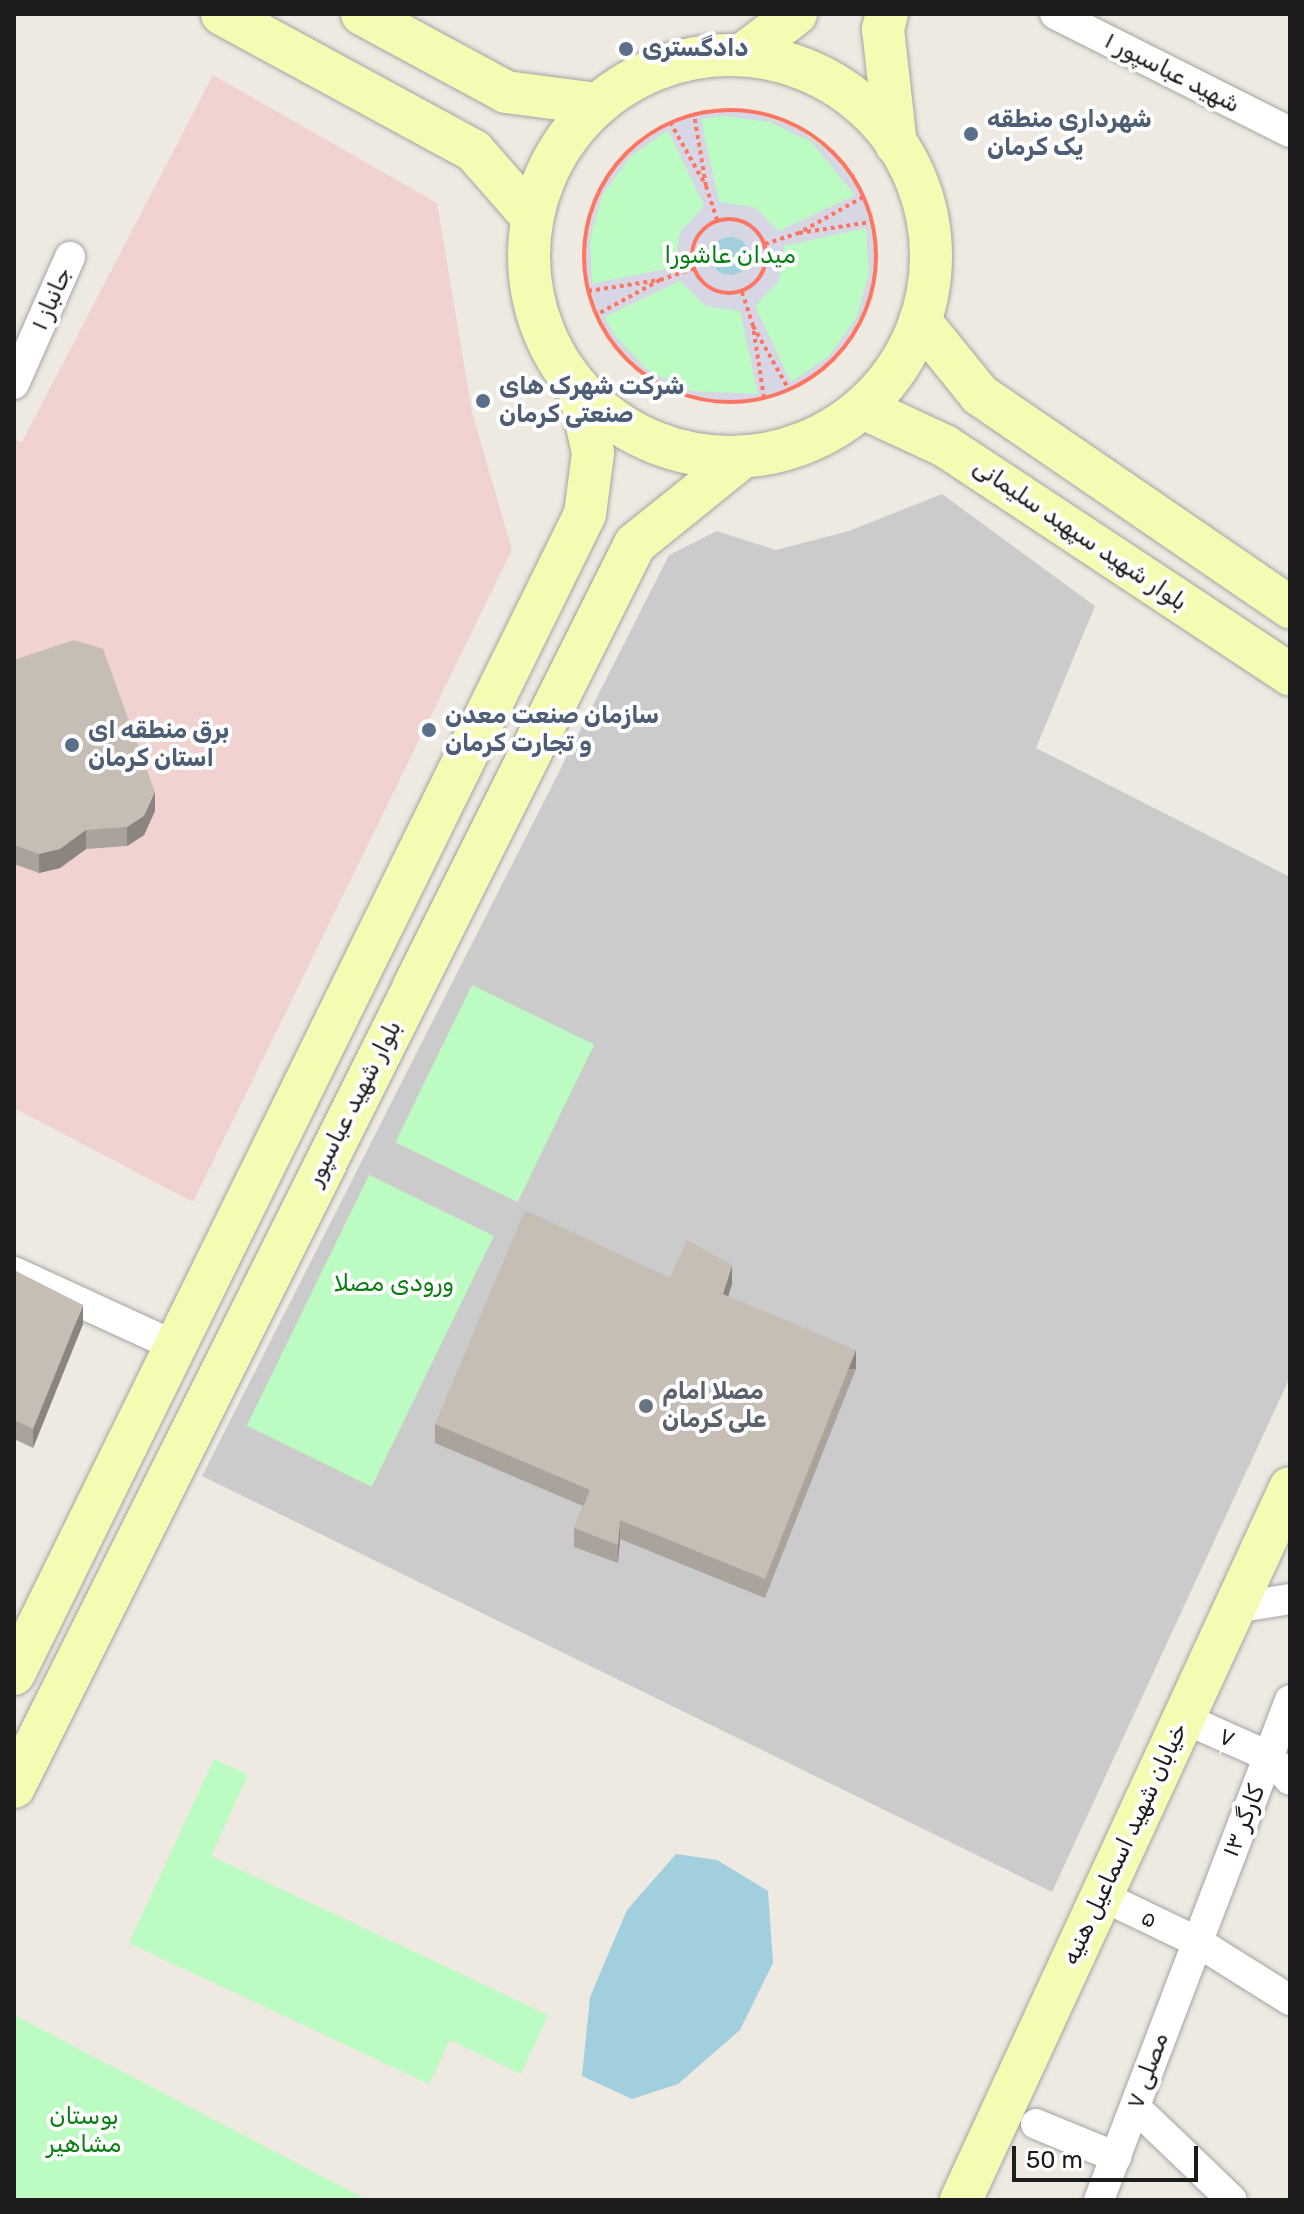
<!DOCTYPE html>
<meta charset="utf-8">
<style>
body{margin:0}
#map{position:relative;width:1304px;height:2214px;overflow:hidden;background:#eeeae2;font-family:Rubik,"Noto Sans Arabic",sans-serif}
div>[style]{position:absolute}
.commercial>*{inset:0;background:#f0d2d0}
.religious>*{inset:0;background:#cbcbcb}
.park>*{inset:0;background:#bcfbc2;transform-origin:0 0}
.round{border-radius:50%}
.plaza>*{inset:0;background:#d6d6e4}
.water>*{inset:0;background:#a1cfde}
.path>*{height:4px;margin-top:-2px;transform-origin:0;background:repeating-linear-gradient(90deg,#fe7663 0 4px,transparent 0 8px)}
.path>.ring{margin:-2px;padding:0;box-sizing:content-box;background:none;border:4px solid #fe7663;border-radius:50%}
.roads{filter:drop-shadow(0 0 2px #a4a4a4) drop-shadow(0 0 2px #a4a4a4)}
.minor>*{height:30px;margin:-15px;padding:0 15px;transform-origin:15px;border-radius:15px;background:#fff}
.secondary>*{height:42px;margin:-21px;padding:0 21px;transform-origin:21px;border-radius:21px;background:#f6fbb3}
.secondary>.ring{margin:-21px;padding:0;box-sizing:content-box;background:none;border:42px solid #f6fbb3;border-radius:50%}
.wall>*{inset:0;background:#aaa39c}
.shaded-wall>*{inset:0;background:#8b847f;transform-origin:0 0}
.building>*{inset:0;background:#c6bdb5}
.dots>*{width:22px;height:22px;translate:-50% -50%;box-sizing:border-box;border:4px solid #fff;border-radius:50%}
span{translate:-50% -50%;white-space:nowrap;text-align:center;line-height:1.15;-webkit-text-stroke:8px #fff;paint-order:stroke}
.service-label{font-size:24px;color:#4e5e75;font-weight:700}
.left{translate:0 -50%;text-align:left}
.street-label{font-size:24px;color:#1d1d1d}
.park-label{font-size:24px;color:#087e13}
.worship-label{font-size:24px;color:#5b616d;font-weight:700}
.frame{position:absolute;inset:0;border:16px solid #1d1d1d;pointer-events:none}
.scale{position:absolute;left:1012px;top:2146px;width:186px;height:36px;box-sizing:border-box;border:4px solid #1d1d1d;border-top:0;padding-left:10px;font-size:24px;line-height:28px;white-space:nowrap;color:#1d1d1d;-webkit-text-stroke:6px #fff;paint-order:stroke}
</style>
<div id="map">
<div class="commercial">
<i style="clip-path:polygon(213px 75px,437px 203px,472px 412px,512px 550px,193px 1202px,14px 1108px,14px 439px,22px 442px)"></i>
</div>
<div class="religious">
<i style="clip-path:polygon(942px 494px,1095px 606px,1036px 748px,1290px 877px,1290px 1377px,1052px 1892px,202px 1476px,669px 555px,717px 531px,776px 550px,849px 531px)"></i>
</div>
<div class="park">
<i class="round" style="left:584px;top:110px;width:292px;height:292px"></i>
<i style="left:472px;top:985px;width:136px;height:175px;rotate:26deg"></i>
<i style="left:369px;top:1175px;width:139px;height:279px;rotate:26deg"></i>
<i style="clip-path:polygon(214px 1759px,248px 1775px,211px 1856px,548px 2015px,521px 2074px,450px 2040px,429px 2084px,129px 1943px)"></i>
<i style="clip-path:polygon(14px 2015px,367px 2200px,14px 2200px)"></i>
</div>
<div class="plaza">
<i style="clip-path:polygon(evenodd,720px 110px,745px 111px,793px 125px,834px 155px,863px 197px,875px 247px,870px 297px,847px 343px,831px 362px,789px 390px,740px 402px,689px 396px,644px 374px,609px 337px,588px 291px,584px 265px,589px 215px,612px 169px,628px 151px,670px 122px,720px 110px,724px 116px,770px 122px,811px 142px,855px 195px,779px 231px,754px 207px,719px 202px,701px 119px,724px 116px,720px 110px,668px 130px,704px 206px,680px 232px,675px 267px,592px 284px,590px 238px,603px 194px,630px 157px,668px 130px,720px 110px,866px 228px,869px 274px,856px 318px,829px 356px,791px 382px,755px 306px,779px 281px,784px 246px,866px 228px,720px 110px,680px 281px,705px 306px,740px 311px,758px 394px,690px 391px,648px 370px,616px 337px,604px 317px,680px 281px)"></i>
</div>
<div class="water">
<i class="round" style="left:711px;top:237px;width:38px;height:38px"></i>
<i style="clip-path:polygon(676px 1854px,717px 1860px,768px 1891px,773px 1963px,740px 2030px,678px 2084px,632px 2099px,582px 2076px,590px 1997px,627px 1910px)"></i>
</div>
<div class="path">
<i class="ring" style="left:584px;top:110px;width:288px;height:288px"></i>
<i style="left:670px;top:122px;width:73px;rotate:60.6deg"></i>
<i style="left:706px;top:186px;width:73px;rotate:-99.5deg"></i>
<i style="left:706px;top:186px;width:36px;rotate:72deg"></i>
<i style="left:863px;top:197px;width:73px;rotate:150.6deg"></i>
<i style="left:799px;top:233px;width:73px;rotate:-8.7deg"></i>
<i class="ring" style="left:692px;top:219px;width:70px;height:70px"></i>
<i style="left:765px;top:244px;width:36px;rotate:-18deg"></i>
<i style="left:660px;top:280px;width:36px;rotate:-19deg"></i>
<i style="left:588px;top:291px;width:73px;rotate:-8.7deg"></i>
<i style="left:660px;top:280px;width:73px;rotate:151.3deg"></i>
<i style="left:742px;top:292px;width:36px;rotate:72deg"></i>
<i style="left:764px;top:398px;width:73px;rotate:-98.7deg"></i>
<i style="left:753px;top:326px;width:73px;rotate:60.6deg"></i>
</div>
<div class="roads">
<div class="minor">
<i style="left:1055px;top:14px;width:263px;rotate:26.7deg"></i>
<i style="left:14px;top:384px;width:139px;rotate:-66.2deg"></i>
<i style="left:14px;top:1272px;width:177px;rotate:24.7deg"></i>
<i style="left:1234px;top:1608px;width:57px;rotate:-9.1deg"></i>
<i style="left:1183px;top:1718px;width:95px;rotate:24.1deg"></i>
<i style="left:1270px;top:1757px;width:30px;rotate:49deg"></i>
<i style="left:1102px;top:1896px;width:104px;rotate:25.6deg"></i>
<i style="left:1196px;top:1941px;width:111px;rotate:32.1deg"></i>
<i style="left:1135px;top:2107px;width:134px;rotate:43.8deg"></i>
<i style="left:1036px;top:2124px;width:87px;rotate:22.4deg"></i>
<i style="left:1099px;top:2200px;width:535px;rotate:-69.09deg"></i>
</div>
<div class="secondary">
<i style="left:222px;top:14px;width:287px;rotate:28.5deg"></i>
<i style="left:474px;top:151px;width:88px;rotate:48.7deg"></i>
<i style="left:362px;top:14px;width:164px;rotate:28.4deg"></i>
<i style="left:506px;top:92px;width:92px;rotate:7.5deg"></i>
<i style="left:887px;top:14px;width:16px;rotate:105deg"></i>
<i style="left:883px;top:29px;width:116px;rotate:83.6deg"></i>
<i style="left:742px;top:55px;width:68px;rotate:-37.2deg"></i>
<i class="ring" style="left:529px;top:55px;width:360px;height:360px"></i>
<i style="left:920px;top:321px;width:95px;rotate:51deg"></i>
<i style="left:980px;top:395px;width:376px;rotate:34.4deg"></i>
<i style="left:863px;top:408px;width:90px;rotate:24.9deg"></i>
<i style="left:945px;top:446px;width:414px;rotate:33.5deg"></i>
<i style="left:14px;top:1674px;width:1293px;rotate:-63.79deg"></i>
<i style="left:585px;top:514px;width:62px;rotate:-82.5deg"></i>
<i style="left:593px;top:453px;width:66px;rotate:-102.3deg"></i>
<i style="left:14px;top:1787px;width:1389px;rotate:-63.45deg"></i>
<i style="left:635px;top:544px;width:139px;rotate:-38.9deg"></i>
<i style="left:961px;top:2200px;width:784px;rotate:-65.2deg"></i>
</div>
</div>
<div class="wall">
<i style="clip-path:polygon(14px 660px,155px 811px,144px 835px,127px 846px,86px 849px,60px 868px,39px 873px,14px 864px)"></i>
<i style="clip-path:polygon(14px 1270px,83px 1324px,33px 1448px,14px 1439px)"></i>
<i style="clip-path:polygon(670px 1278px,732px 1284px,728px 1296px,856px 1369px,765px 1598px,620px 1539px,618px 1563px,574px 1547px,574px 1528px,583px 1506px,435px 1443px,435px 1424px)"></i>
</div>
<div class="shaded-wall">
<i style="clip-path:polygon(155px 792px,155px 811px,144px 835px,127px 846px,127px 827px)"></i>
<i style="clip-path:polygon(86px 830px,86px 849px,60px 868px,39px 873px,39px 854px)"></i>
<i style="clip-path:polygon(732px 1265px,732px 1284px,723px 1313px,723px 1294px)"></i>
<i style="clip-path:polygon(83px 1305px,83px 1324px,33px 1448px,33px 1429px)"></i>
<i style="left:856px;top:1350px;width:19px;height:246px;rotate:90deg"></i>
<i style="clip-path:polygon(620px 1520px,620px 1539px,618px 1563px,618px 1545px)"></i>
</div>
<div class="building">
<i style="clip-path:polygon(74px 640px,103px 649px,155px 792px,144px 816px,127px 827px,86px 830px,60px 849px,39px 854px,14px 845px,14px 660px)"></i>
<i style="clip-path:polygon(525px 1210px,670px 1278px,687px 1240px,732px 1265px,723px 1294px,856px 1350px,765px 1579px,620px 1520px,618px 1545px,574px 1528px,590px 1490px,435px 1424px)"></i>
<i style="clip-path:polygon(14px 1270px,83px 1305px,33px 1429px,14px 1420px)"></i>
</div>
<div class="dots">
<i style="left:626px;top:49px;background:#5c6f8a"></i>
<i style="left:971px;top:134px;background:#5c6f8a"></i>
<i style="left:483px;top:401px;background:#5c6f8a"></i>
<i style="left:429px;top:730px;background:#5c6f8a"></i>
<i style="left:72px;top:745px;background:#5c6f8a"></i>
<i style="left:646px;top:1406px;background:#6b7280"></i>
</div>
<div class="service-label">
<span class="left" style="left:642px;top:49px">دادگستری</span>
<span class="left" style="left:987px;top:134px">شهرداری منطقه<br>یک کرمان</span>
<span class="left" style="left:499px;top:401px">شرکت شهرک های<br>صنعتی کرمان</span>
<span class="left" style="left:445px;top:730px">سازمان صنعت معدن<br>و تجارت کرمان</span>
<span class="left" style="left:88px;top:745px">برق منطقه ای<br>استان کرمان</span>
</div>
<div class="street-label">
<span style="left:1172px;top:73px;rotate:27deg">شهید عباسپور ۱</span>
<span style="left:52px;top:299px;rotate:-66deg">جانباز ۱</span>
<span style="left:1080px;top:535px;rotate:34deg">بلوار شهید سپهبد سلیمانی</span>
<span style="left:354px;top:1103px;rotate:-63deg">بلوار شهید عباسپور</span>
<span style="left:1227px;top:1738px;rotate:24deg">۷</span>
<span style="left:1244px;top:1821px;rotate:-68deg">کارگر ۱۳</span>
<span style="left:1125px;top:1844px;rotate:-65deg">خیابان شهید اسماعیل هنیه</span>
<span style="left:1149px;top:1919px;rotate:26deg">۵</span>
<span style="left:1148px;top:2071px;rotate:-70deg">مصلی ۷</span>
</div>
<div class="park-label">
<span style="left:730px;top:256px">میدان عاشورا</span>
<span style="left:394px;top:1284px">ورودی مصلا</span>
<span style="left:84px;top:2131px">بوستان<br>مشاهیر</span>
</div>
<div class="worship-label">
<span class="left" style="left:662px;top:1406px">مصلا امام<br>علی کرمان</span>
</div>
<div class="frame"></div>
<div class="scale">50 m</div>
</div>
